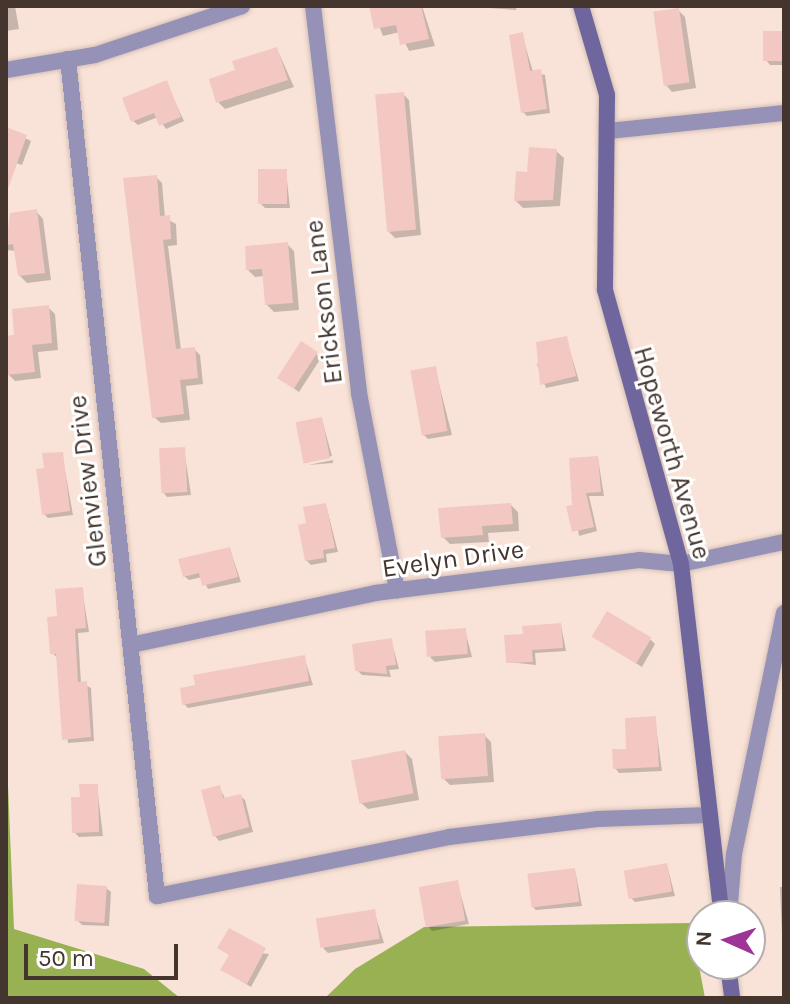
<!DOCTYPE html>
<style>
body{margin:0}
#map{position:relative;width:790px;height:1004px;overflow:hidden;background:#f9e3d8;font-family:Karla,sans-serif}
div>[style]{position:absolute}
.forest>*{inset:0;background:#98b253}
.shadow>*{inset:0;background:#0003}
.building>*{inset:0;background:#f3c8c3;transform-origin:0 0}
.roads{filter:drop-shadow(0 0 2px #d5c0b6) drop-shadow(0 0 2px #d5c0b6)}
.street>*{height:16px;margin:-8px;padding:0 8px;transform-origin:8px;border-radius:8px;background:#9691b7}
.secondary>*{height:16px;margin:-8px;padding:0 8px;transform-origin:8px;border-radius:8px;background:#70669e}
span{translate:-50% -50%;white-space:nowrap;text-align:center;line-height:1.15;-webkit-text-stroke:6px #fff;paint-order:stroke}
.street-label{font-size:26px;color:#44352f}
.frame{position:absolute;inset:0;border:8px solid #44352f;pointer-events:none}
.north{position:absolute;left:686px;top:900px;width:80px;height:80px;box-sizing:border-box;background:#fff;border:2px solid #b4aeac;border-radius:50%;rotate:273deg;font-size:22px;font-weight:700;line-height:32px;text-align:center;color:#44352f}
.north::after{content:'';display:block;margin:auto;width:28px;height:36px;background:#9e3495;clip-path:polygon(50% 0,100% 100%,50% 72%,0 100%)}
.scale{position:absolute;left:24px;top:944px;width:154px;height:36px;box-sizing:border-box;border:4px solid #44352f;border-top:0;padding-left:10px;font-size:24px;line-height:28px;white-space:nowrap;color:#44352f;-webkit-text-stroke:6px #fff;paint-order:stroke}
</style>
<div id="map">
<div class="forest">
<i style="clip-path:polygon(6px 737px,14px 929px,144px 969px,180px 998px,6px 998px)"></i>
<i style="clip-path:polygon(691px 923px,705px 998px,325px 998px,355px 969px,424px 927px)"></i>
</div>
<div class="shadow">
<i style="clip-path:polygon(6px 6px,15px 6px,19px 29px,6px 31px)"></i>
<i style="clip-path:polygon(371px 6px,422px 6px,435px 46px,409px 51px,400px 32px,383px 36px)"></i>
<i style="clip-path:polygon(461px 6px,517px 6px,516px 10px)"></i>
<i style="clip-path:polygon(678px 10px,685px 17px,696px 88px,672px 92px,665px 84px)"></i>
<i style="clip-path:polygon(784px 33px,784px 65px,770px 65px,766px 60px)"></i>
<i style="clip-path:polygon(522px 34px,533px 72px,545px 75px,550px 113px,527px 116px,523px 112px)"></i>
<i style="clip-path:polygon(277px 49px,294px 87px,225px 109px,218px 102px,238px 71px)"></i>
<i style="clip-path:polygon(166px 83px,184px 121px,166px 129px,158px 117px,138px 125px,133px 121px)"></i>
<i style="clip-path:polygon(403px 94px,409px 100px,421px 235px,395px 238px,389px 232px)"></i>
<i style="clip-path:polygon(6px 129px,31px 141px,22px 165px,6px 160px)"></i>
<i style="clip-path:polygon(556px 151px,564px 158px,560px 206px,523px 208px,516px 201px)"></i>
<i style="clip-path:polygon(286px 171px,290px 208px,265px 208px,261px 204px)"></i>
<i style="clip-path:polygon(156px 177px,162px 183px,165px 218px,176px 224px,177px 245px,168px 246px,181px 350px,194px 349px,200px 355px,203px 384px,186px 386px,190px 420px,161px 423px,154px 417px)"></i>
<i style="clip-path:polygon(36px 211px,43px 219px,51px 280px,27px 283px,20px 276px,16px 251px,6px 250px,6px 232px)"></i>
<i style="clip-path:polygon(287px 244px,294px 251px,299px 310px,274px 312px,267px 305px,265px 276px,255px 277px,248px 270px)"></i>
<i style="clip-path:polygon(48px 307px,55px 314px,58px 350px,38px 352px,41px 378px,15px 381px,8px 374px,6px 338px,16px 336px)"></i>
<i style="clip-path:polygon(566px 338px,579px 381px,546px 388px,537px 364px)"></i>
<i style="clip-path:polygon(316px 354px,321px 358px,299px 392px,285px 382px)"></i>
<i style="clip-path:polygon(435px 368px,452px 435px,428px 439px,424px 435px)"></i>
<i style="clip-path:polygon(322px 420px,332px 456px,306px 463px,305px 462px)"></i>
<i style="clip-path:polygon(184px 449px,191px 495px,167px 497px,163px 492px)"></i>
<i style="clip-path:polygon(62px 454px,73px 515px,48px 518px,44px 514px)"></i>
<i style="clip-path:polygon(598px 458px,604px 496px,589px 496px,597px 531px,579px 536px,574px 506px)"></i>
<i style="clip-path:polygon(333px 460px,333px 463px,308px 465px)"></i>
<i style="clip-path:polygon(326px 505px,338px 552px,326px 554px,327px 562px,311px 565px,306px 560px,308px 525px)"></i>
<i style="clip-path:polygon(511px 505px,518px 512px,519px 531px,488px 533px,489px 542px,450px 544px,443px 537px)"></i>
<i style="clip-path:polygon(230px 549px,241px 582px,208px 589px,202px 577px,189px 580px,184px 576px)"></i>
<i style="clip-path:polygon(82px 589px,89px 632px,78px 633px,81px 683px,91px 688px,94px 741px,68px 743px,58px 658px,52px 653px,59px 618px)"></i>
<i style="clip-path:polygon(561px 625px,566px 651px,535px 653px,536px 665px,508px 662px,525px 636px)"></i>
<i style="clip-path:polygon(465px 630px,472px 657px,435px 662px,430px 657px)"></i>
<i style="clip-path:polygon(594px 637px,651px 640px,655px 644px,642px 667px)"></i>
<i style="clip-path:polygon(391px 640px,399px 669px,389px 670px,391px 677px,362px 675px,357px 670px)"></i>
<i style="clip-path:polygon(304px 657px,313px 685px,188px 708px,184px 704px,197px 687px)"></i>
<i style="clip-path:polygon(655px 719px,662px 771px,619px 773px,615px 768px)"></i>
<i style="clip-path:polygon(484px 735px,491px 742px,494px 782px,450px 785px,443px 778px)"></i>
<i style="clip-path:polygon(405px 752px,412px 759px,419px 800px,368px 809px,360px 802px)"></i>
<i style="clip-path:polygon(97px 786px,103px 836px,79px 837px,74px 832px)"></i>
<i style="clip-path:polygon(219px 787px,226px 800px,240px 796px,245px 800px,253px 832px,219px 841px,215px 836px)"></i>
<i style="clip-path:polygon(667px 865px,675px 896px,635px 902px,631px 898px)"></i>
<i style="clip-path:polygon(575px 870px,582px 906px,536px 910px,532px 906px)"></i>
<i style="clip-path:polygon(457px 882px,469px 924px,432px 931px,428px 926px)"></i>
<i style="clip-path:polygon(780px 887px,784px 887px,784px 936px,782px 934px)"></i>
<i style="clip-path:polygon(106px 888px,111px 892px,109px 926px,82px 925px,77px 920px)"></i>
<i style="clip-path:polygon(374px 911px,384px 943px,328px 953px,323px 948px)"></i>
<i style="clip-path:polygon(220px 948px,269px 954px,251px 987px,223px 970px,230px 956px)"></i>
</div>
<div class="building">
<i style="clip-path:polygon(369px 6px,421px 6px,429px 39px,400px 45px,396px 25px,374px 29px)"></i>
<i style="left:679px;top:8px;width:75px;height:26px;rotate:82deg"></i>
<i style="left:763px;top:31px;width:21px;height:30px"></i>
<i style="clip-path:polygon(523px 32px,530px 71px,541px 69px,547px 109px,521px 113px,509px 35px)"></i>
<i style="clip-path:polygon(277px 47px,288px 80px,216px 103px,209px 79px,235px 70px,232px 61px)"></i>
<i style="clip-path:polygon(167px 80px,181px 117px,159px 126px,154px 113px,131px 122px,122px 98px)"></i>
<i style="left:404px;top:92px;width:138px;height:29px;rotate:85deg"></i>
<i style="clip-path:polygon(6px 127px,27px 135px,8px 189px,6px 188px)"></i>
<i style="clip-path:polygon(529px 147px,557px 149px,553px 200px,514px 201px,516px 171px,527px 172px)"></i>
<i style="left:258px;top:169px;width:29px;height:35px"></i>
<i style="clip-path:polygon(157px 175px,160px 216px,170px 215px,171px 239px,163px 240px,176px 349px,195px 347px,198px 378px,180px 380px,184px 414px,152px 418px,123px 178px)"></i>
<i style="clip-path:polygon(37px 209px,45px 273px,18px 276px,13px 244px,6px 245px,10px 213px)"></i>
<i style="clip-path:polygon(288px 242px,293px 303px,265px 305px,262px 269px,246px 270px,245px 246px)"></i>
<i style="clip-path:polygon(49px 305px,52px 343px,32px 345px,35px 372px,6px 375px,6px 336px,14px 335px,12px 309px)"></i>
<i style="clip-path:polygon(567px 336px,576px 376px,540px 385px,536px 342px)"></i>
<i style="left:301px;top:341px;width:20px;height:44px;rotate:33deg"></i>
<i style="left:436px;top:366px;width:66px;height:26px;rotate:80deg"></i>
<i style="left:322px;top:417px;width:42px;height:27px;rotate:79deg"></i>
<i style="left:185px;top:447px;width:45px;height:26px;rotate:87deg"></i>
<i style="clip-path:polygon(63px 452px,70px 511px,42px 515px,36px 469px,44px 468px,42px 453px)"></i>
<i style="clip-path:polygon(598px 456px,601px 492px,586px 493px,594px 527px,572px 532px,566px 506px,572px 505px,569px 458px)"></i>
<i style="clip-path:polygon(326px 503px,335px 548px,323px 550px,324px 558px,305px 561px,298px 525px,306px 523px,303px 507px)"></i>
<i style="clip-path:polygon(511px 503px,513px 524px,482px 526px,483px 535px,441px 538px,438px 508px)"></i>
<i style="clip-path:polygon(230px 547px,238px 577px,202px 586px,199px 573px,183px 577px,178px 559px)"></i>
<i style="clip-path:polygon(83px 587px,86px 628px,75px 629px,78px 682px,87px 681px,91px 737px,62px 740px,56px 654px,50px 654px,47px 617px,57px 616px,55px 589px)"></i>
<i style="left:607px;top:611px;width:52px;height:30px;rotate:31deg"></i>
<i style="clip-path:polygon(561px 623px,563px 648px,532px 650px,533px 662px,506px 663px,504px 635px,523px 634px,522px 626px)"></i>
<i style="left:466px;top:628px;width:26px;height:41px;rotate:86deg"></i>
<i style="clip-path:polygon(392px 638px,396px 665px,386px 666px,387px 674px,355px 671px,352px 644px)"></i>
<i style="clip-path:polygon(305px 655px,309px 681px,182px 705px,180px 688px,195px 685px,193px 675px)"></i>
<i style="clip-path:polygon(656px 716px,659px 767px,613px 769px,612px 749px,626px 749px,625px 718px)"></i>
<i style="left:485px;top:733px;width:43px;height:47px;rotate:86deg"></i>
<i style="left:405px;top:750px;width:44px;height:55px;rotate:79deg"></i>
<i style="clip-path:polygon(79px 784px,98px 784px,99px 832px,72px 833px,71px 797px,80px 797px)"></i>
<i style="clip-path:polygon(220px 785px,223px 798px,241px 794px,249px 827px,213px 837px,201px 790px)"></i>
<i style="left:667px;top:863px;width:29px;height:44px;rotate:80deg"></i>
<i style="left:575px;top:868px;width:34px;height:48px;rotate:83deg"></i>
<i style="left:458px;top:880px;width:41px;height:40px;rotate:80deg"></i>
<i style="left:77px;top:884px;width:30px;height:37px;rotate:4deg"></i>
<i style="left:375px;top:909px;width:30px;height:60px;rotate:81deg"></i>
<i style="clip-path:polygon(229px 928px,266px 948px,247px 984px,220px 970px,229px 955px,217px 948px)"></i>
</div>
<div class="roads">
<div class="street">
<i style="left:313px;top:6px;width:390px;rotate:83.2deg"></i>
<i style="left:359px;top:393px;width:201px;rotate:79.1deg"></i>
<i style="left:68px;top:59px;width:842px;rotate:83.93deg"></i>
<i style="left:157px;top:896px;width:298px;rotate:-11.4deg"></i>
<i style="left:449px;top:837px;width:149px;rotate:-6.9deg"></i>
<i style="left:597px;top:819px;width:112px;rotate:-2deg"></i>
<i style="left:6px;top:70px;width:90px;rotate:-9.6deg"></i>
<i style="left:95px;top:55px;width:155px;rotate:-18.4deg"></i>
<i style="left:609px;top:131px;width:176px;rotate:-5.9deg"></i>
<i style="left:131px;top:645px;width:249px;rotate:-12deg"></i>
<i style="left:375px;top:593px;width:266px;rotate:-7.1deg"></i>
<i style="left:639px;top:560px;width:42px;rotate:5.4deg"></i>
<i style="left:681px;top:564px;width:105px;rotate:-12.1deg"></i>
<i style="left:729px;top:916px;width:62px;rotate:-85.4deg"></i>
<i style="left:734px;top:854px;width:246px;rotate:-78.3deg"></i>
</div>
<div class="secondary">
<i style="left:581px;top:6px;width:93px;rotate:73.7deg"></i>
<i style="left:607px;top:95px;width:195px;rotate:90.6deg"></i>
<i style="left:605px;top:290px;width:284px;rotate:74.5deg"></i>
<i style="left:681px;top:564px;width:354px;rotate:83.4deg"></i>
<i style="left:728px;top:964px;width:34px;rotate:83deg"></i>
</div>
</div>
<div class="street-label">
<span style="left:324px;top:302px;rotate:-97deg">Erickson Lane</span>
<span style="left:672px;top:453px;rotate:74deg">Hopeworth Avenue</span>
<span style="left:88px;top:481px;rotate:-97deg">Glenview Drive</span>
<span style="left:453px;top:559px;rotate:-8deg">Evelyn Drive</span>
</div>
<div class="frame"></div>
<div class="north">N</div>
<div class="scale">50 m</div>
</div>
